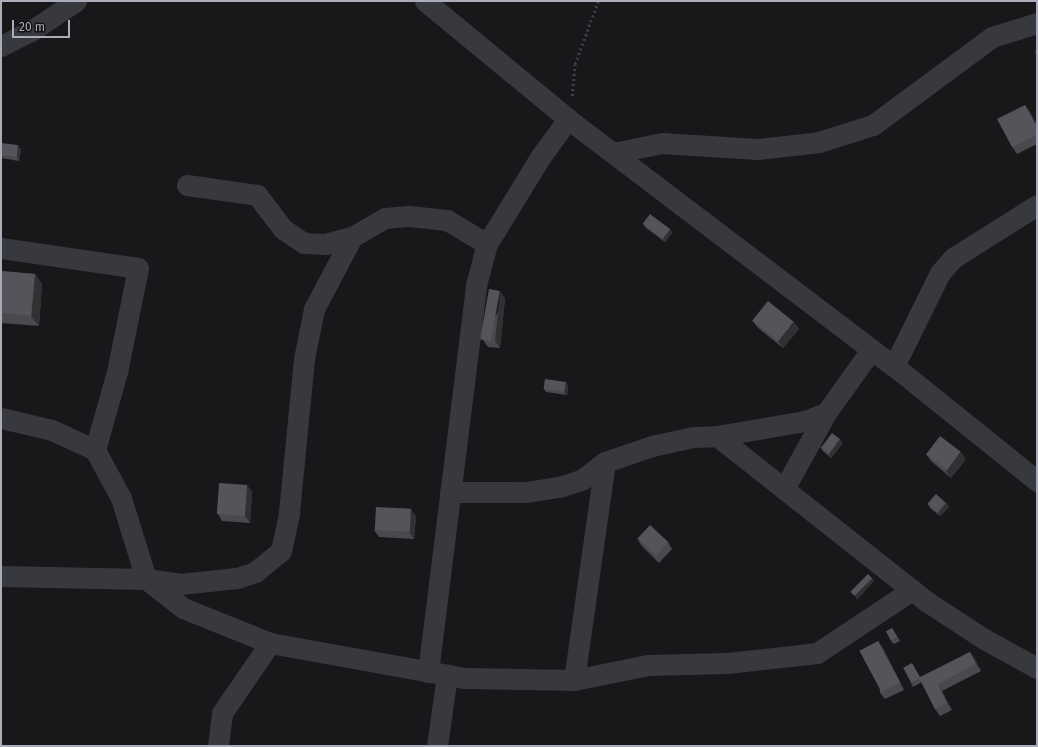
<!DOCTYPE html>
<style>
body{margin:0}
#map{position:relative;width:1038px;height:747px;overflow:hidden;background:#181719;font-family:"Fira Sans",sans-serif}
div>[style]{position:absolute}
.path>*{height:2.5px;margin-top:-1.25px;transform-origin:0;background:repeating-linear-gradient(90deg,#3e4045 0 2px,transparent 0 5px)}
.minor>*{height:21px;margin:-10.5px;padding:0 10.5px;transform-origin:10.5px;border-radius:10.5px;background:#38393e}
.wall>*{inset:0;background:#49494e}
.shaded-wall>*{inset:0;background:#313134}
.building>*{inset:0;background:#54545a;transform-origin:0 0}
span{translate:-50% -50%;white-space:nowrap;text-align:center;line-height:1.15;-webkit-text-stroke:4px #131214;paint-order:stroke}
.frame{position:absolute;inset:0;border:2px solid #aaadb9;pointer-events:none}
.scale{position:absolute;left:12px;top:20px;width:58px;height:18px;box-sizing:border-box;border:2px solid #aaadb9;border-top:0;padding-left:5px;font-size:12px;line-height:14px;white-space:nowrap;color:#aaadb9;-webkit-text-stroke:3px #131214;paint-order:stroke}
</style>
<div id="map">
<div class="path">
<i style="left:572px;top:96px;width:32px;rotate:-85deg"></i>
<i style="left:575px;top:64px;width:67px;rotate:-69.9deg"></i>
</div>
<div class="minor">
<i style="left:425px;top:1px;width:185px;rotate:39.5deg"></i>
<i style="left:568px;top:119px;width:409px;rotate:37.2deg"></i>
<i style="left:894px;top:366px;width:184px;rotate:38.8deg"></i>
<i style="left:1px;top:46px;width:34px;rotate:-27deg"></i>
<i style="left:31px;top:31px;width:54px;rotate:-33.7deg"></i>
<i style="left:613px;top:153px;width:50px;rotate:-11.5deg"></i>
<i style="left:662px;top:143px;width:96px;rotate:3.6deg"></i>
<i style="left:758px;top:149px;width:61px;rotate:-6.5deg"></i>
<i style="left:819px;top:142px;width:57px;rotate:-17.5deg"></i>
<i style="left:873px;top:125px;width:148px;rotate:-36.5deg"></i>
<i style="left:992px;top:37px;width:47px;rotate:-17.3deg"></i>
<i style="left:187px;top:185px;width:71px;rotate:8.1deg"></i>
<i style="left:257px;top:195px;width:43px;rotate:52.6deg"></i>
<i style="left:283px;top:229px;width:25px;rotate:34deg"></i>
<i style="left:304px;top:243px;width:21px;rotate:3deg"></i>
<i style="left:325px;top:244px;width:28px;rotate:-15deg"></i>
<i style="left:352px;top:237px;width:38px;rotate:-30deg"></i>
<i style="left:385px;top:218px;width:24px;rotate:-5deg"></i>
<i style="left:409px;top:216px;width:38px;rotate:6deg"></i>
<i style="left:447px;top:220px;width:47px;rotate:31deg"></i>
<i style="left:1px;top:248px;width:138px;rotate:8.3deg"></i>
<i style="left:138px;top:268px;width:106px;rotate:101.4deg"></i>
<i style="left:117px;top:372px;width:81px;rotate:105.8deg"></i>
<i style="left:894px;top:366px;width:104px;rotate:-63.7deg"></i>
<i style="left:940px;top:273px;width:20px;rotate:-49deg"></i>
<i style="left:953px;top:258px;width:99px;rotate:-32.2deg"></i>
<i style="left:1px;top:418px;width:52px;rotate:13.2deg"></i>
<i style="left:52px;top:430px;width:47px;rotate:24.9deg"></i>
<i style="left:95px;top:450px;width:55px;rotate:61.6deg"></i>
<i style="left:121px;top:498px;width:85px;rotate:72.8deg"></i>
<i style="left:146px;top:579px;width:47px;rotate:38.1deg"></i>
<i style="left:183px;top:608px;width:94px;rotate:21.9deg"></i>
<i style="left:270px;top:643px;width:197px;rotate:10.2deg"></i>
<i style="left:464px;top:678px;width:110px;rotate:1deg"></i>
<i style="left:574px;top:680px;width:76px;rotate:-11.5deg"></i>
<i style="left:648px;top:665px;width:79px;rotate:-1.5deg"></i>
<i style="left:727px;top:663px;width:91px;rotate:-6.3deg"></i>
<i style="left:817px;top:653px;width:114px;rotate:-33.6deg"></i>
<i style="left:717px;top:436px;width:266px;rotate:38.3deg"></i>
<i style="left:926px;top:601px;width:69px;rotate:33.2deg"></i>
<i style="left:984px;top:639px;width:60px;rotate:28.7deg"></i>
<i style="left:784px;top:489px;width:87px;rotate:-61.1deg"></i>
<i style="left:450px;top:492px;width:76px"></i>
<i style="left:526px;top:492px;width:36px;rotate:-9deg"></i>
<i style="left:562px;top:486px;width:22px;rotate:-18deg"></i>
<i style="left:583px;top:479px;width:28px;rotate:-38deg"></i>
<i style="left:605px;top:462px;width:50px;rotate:-18.8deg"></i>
<i style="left:652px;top:446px;width:42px;rotate:-12.4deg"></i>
<i style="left:693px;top:437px;width:24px;rotate:-2deg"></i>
<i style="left:717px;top:436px;width:89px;rotate:-9.7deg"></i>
<i style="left:805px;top:421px;width:22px;rotate:-21deg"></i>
<i style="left:826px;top:413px;width:77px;rotate:-54.5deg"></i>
<i style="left:1px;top:576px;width:145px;rotate:1.2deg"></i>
<i style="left:146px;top:579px;width:34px;rotate:8deg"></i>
<i style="left:180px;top:584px;width:57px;rotate:-6deg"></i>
<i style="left:237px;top:578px;width:19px;rotate:-18deg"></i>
<i style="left:255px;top:572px;width:33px;rotate:-39deg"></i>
<i style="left:281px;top:551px;width:40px;rotate:-78deg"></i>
<i style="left:289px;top:512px;width:154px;rotate:-84.4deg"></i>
<i style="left:304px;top:359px;width:51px;rotate:-78.7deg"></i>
<i style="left:314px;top:309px;width:81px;rotate:-62.2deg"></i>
<i style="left:428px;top:672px;width:390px;rotate:-82.9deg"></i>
<i style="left:476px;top:285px;width:42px;rotate:-75deg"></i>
<i style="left:487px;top:244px;width:103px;rotate:-58.5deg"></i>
<i style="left:541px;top:156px;width:46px;rotate:-53.9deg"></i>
<i style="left:574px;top:680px;width:220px;rotate:-81.9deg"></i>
<i style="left:218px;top:746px;width:33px;rotate:-83deg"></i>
<i style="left:222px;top:713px;width:85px;rotate:-55.6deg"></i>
<i style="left:437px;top:746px;width:72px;rotate:-82deg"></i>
</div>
<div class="wall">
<i style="clip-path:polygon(1025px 105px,1030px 112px,1037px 125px,1037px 144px,1017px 154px,1012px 147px)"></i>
<i style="clip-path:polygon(1px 143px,21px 149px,19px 161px,1px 158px)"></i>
<i style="clip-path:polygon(643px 224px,670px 229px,672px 233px,665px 242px,646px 228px)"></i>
<i style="clip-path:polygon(1px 271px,35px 274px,42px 284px,39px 326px,1px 323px)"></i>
<i style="clip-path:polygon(505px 298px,500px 348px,488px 347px,483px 340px)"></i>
<i style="clip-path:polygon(752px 320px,799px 329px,783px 348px,757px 327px)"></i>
<i style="clip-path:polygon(566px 382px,568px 386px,567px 395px,546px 392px,544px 389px)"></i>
<i style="clip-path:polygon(843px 443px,831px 458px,823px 451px,820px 447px)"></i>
<i style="clip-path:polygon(926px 454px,966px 459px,951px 478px,931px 461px)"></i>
<i style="clip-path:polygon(247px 485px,252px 492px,250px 523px,222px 521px,218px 514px)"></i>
<i style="clip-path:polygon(946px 503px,949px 507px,940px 516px,930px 508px,928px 504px)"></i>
<i style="clip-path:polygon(416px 516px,414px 539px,379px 537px,374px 530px)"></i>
<i style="clip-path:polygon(637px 538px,668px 542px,672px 549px,659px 563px,641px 545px)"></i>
<i style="clip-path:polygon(892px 628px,900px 641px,894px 644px,891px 641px)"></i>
<i style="clip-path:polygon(878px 641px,883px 648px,904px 690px,885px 699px,880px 693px)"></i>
<i style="clip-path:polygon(970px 652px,975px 659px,981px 671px,942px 691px,952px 710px,940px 716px,935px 709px,922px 682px,913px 687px,911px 683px,912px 663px,920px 677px)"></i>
</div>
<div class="shaded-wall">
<i style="clip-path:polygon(1025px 105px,1030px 112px,1037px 125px,1037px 127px)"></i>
<i style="clip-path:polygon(18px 145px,21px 149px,19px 161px,17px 157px)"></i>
<i style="clip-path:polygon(670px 229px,672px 233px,665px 242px,663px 239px)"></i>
<i style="clip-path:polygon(35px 274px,42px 284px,39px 326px,31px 316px)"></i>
<i style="clip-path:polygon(500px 291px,505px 298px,500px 348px,495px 341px)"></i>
<i style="clip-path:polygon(794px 322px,799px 329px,783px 348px,778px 341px)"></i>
<i style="clip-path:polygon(566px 382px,568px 386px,567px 395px,564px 392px)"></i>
<i style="clip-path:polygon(840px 439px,843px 443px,831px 458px,829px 454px)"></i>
<i style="clip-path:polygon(961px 452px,966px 459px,951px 478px,946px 471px)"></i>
<i style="clip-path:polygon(247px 485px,252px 492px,250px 523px,245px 516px)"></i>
<i style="clip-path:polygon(946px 503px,949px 507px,940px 516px,938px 513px)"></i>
<i style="clip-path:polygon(411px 509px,416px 516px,414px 539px,409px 532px)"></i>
<i style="clip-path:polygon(872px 578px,874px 581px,857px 600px,855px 596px)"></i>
<i style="clip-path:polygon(878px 641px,883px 648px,904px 690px,900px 683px)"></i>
<i style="clip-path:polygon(970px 652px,975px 659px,981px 671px,976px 664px)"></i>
<i style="clip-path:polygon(938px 684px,942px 691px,952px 710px,947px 703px)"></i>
</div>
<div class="building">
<i style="clip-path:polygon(1037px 50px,1037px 56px,1035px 51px)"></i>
<i style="clip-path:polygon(1025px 105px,1037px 127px,1037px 135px,1012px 147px,997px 119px)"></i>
<i style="left:1px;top:143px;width:17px;height:12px;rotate:7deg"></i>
<i style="left:650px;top:214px;width:25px;height:12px;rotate:37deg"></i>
<i style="left:1px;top:271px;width:34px;height:42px;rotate:5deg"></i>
<i style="left:489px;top:289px;width:11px;height:51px;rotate:10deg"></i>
<i style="left:768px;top:301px;width:33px;height:25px;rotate:39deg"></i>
<i style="left:545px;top:379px;width:21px;height:10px;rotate:8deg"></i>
<i style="left:832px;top:433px;width:10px;height:18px;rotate:37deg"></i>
<i style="left:940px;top:436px;width:26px;height:23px;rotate:37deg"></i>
<i style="left:219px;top:483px;width:28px;height:31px;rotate:4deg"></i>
<i style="left:936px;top:494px;width:13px;height:13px;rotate:42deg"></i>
<i style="left:376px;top:507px;width:35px;height:23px;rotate:3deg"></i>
<i style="left:650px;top:525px;width:25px;height:18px;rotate:43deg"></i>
<i style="left:868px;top:574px;width:6px;height:25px;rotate:45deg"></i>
<i style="left:892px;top:628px;width:10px;height:7px;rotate:61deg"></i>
<i style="left:878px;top:641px;width:47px;height:21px;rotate:62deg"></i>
<i style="clip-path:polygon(970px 652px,976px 664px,938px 684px,947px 703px,935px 709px,919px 678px)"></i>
<i style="left:912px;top:663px;width:17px;height:10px;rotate:62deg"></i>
</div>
<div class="frame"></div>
<div class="scale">20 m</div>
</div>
